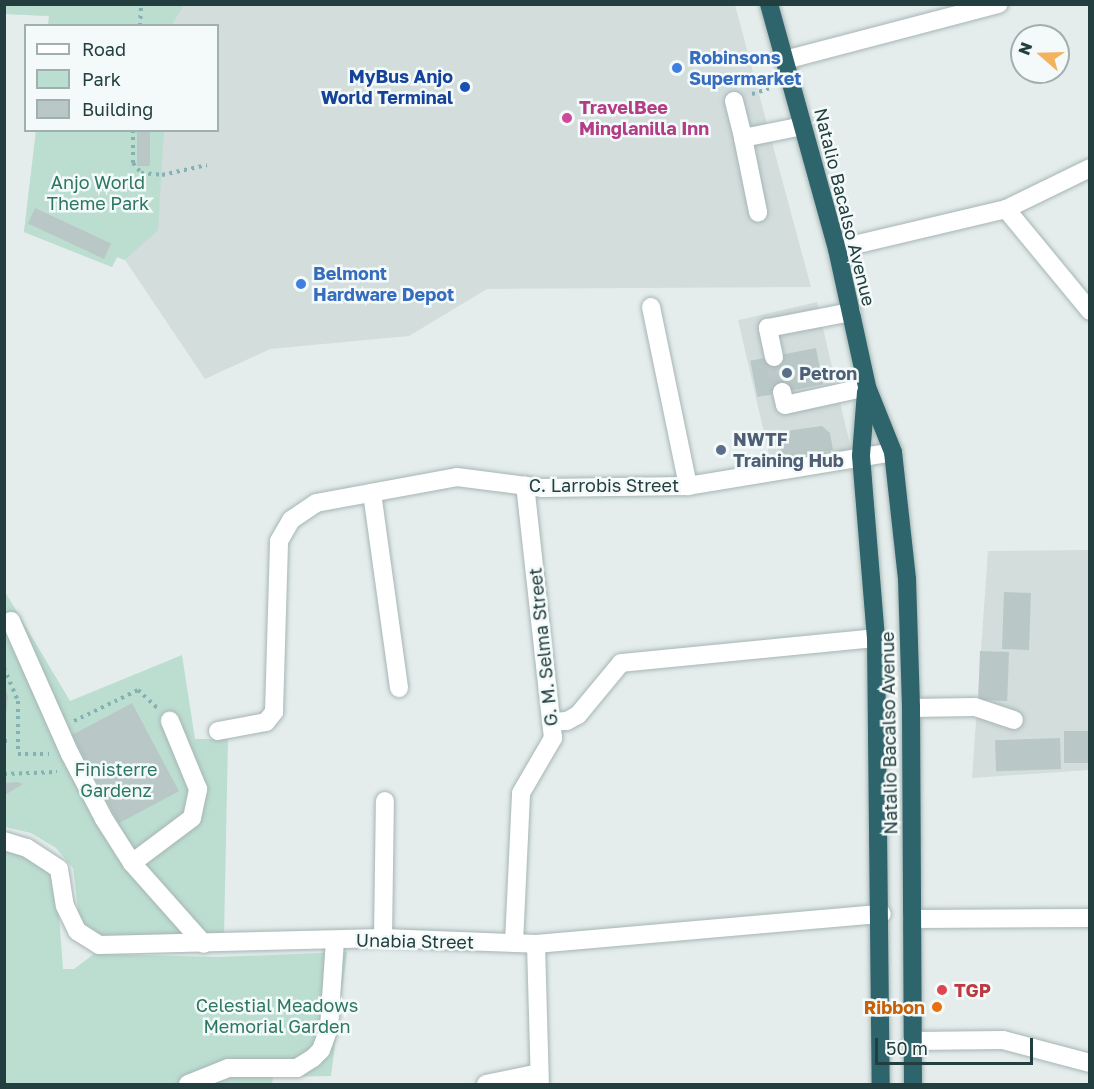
<!DOCTYPE html>
<style>
body{margin:0}
#map{position:relative;width:1094px;height:1089px;overflow:hidden;background:#e4edec;font-family:"Golos Text",sans-serif}
div>[style]{position:absolute}
.built>*{inset:0;background:#d2dddc;transform-origin:0 0}
.green>*{inset:0;background:#bcded1}
.building>*{inset:0;background:#b9c8c6;transform-origin:0 0}
.minor-tunnel>*{height:18px;margin-top:-9px;transform-origin:0;background:repeating-linear-gradient(90deg,#bdcac9 0 18px,transparent 0 27px)}
.path>*{height:4px;margin-top:-2px;transform-origin:0;background:repeating-linear-gradient(90deg,#84b1b1 0 3px,transparent 0 7.5px)}
.roads{filter:drop-shadow(0 0 2px #a6b5b5) drop-shadow(0 0 2px #a6b5b5)}
.minor>*{height:18px;margin:-9px;padding:0 9px;transform-origin:9px;border-radius:9px;background:#fff}
.highway>*{height:18px;margin:-9px;padding:0 9px;transform-origin:9px;border-radius:9px;background:#2e646c}
.dots>*{width:16px;height:16px;translate:-50% -50%;box-sizing:border-box;border:3px solid #f4faf9;border-radius:50%}
span{translate:-50% -50%;white-space:nowrap;text-align:center;line-height:1.15;-webkit-text-stroke:5px #f4faf9;paint-order:stroke}
.shop-label{font-size:18px;color:#366cbe;font-weight:700}
.left{translate:0 -50%;text-align:left}
.transit-label{font-size:18px;color:#164399;font-weight:700}
.right{translate:-100% -50%;text-align:right}
.hotel-label{font-size:18px;color:#b23c85;font-weight:700}
.park-label{font-size:18px;color:#2c7761}
.street-label{font-size:18px;color:#233e3f}
.service-label{font-size:18px;color:#4e5e75;font-weight:700}
.health-label{font-size:18px;color:#be3a42;font-weight:700}
.food-label{font-size:18px;color:#c56008;font-weight:700}
.frame{position:absolute;inset:0;border:6px solid #233e3f;pointer-events:none}
.legend{position:absolute;left:24px;top:24px;width:195px;height:108px;box-sizing:border-box;background:#f4faf9;border:2px solid #a0afaf;margin:0;padding:8px 10px;list-style:none;font-size:18px;color:#233e3f}
.legend li{display:flex;align-items:center;gap:12px;height:30px}
.legend b{width:30px;border:2px solid #a0afaf}
.north{position:absolute;left:1010px;top:24px;width:60px;height:60px;box-sizing:border-box;background:#f4faf9;border:2px solid #a0afaf;border-radius:50%;rotate:290deg;font-size:16px;font-weight:700;line-height:24px;text-align:center;color:#233e3f}
.north::after{content:'';display:block;margin:auto;width:21px;height:27px;background:#f3b25c;clip-path:polygon(50% 0,100% 100%,50% 72%,0 100%)}
.scale{position:absolute;left:875px;top:1038px;width:158px;height:27px;box-sizing:border-box;border:3px solid #233e3f;border-top:0;padding-left:8px;font-size:18px;line-height:21px;white-space:nowrap;color:#233e3f;-webkit-text-stroke:4px #f4faf9;paint-order:stroke}
</style>
<div id="map">
<div class="built">
<i style="clip-path:polygon(4px 5px,735px 5px,811px 287px,487px 289px,409px 336px,270px 349px,205px 379px,125px 260px,117px 257px,112px 267px,24px 232px,36px 131px,218px 130px,218px 26px,48px 25px,49px 16px,5px 14px)"></i>
<i style="left:817px;top:302px;width:151px;height:81px;rotate:77deg"></i>
<i style="clip-path:polygon(1089px 550px,1089px 770px,972px 778px,988px 551px)"></i>
</div>
<div class="green">
<i style="clip-path:polygon(4px 5px,5px 4px,184px 5px,171px 26px,48px 25px,49px 16px,5px 14px)"></i>
<i style="clip-path:polygon(36px 131px,164px 131px,158px 230px,125px 260px,117px 257px,112px 267px,24px 232px)"></i>
<i style="clip-path:polygon(4px 590px,70px 701px,182px 655px,195px 739px,228px 739px,224px 937px,101px 937px,86px 928px,79px 916px,73px 868px,56px 848px,31px 833px,5px 827px)"></i>
<i style="clip-path:polygon(4px 845px,56px 874px,63px 969px,74px 969px,94px 954px,219px 957px,347px 952px,331px 1076px,273px 1077px,272px 1084px,5px 1084px)"></i>
</div>
<div class="building">
<i style="left:137px;top:130px;width:13px;height:36px"></i>
<i style="left:35px;top:208px;width:84px;height:17px;rotate:25deg"></i>
<i style="left:816px;top:348px;width:37px;height:67px;rotate:79deg"></i>
<i style="clip-path:polygon(822px 426px,830px 433px,833px 450px,783px 459px,778px 432px)"></i>
<i style="left:1004px;top:592px;width:27px;height:57px;rotate:2deg"></i>
<i style="left:980px;top:651px;width:29px;height:49px;rotate:2deg"></i>
<i style="clip-path:polygon(4px 685px,8px 696px,4px 736px)"></i>
<i style="left:132px;top:703px;width:100px;height:68px;rotate:62deg"></i>
<i style="left:1090px;top:731px;width:32px;height:26px;rotate:90deg"></i>
<i style="left:1060px;top:738px;width:31px;height:65px;rotate:88deg"></i>
<i style="clip-path:polygon(18px 782px,23px 784px,5px 795px,5px 783px)"></i>
</div>
<div class="minor-tunnel">
<i style="left:774px;top:357px;width:36px;rotate:77deg"></i>
</div>
<div class="path">
<i style="left:140px;top:26px;width:22px;rotate:-87deg"></i>
<i style="left:752px;top:94px;width:22px;rotate:-18deg"></i>
<i style="left:133px;top:130px;width:33px;rotate:90deg"></i>
<i style="left:133px;top:163px;width:13px;rotate:51deg"></i>
<i style="left:141px;top:173px;width:21px;rotate:5deg"></i>
<i style="left:162px;top:175px;width:46px;rotate:-12.5deg"></i>
<i style="left:4px;top:668px;width:36px;rotate:67deg"></i>
<i style="left:18px;top:701px;width:53px;rotate:90deg"></i>
<i style="left:18px;top:754px;width:31px"></i>
<i style="left:74px;top:721px;width:71px;rotate:-25.8deg"></i>
<i style="left:138px;top:690px;width:26px;rotate:43deg"></i>
<i style="left:4px;top:741px;width:4px"></i>
<i style="left:4px;top:774px;width:53px;rotate:-2.2deg"></i>
</div>
<div class="roads">
<div class="minor">
<i style="left:785px;top:60px;width:221px;rotate:-14.7deg"></i>
<i style="left:734px;top:101px;width:38px;rotate:76deg"></i>
<i style="left:743px;top:138px;width:61px;rotate:-11.3deg"></i>
<i style="left:743px;top:138px;width:76px;rotate:78.5deg"></i>
<i style="left:1006px;top:209px;width:132px;rotate:50.5deg"></i>
<i style="left:837px;top:249px;width:174px;rotate:-13.3deg"></i>
<i style="left:1006px;top:209px;width:93px;rotate:-26deg"></i>
<i style="left:651px;top:307px;width:183px;rotate:78.3deg"></i>
<i style="left:774px;top:357px;width:30px;rotate:-102deg"></i>
<i style="left:768px;top:328px;width:85px;rotate:-10.9deg"></i>
<i style="left:782px;top:392px;width:13px;rotate:77deg"></i>
<i style="left:785px;top:405px;width:84px;rotate:-12.4deg"></i>
<i style="left:372px;top:493px;width:197px;rotate:82.1deg"></i>
<i style="left:11px;top:621px;width:145px;rotate:66.1deg"></i>
<i style="left:70px;top:754px;width:73px;rotate:62.4deg"></i>
<i style="left:104px;top:819px;width:52px;rotate:57.5deg"></i>
<i style="left:132px;top:863px;width:108px;rotate:48.4deg"></i>
<i style="left:911px;top:708px;width:64px;rotate:-0.9deg"></i>
<i style="left:975px;top:707px;width:41px;rotate:18.4deg"></i>
<i style="left:551px;top:722px;width:16px;rotate:-4deg"></i>
<i style="left:567px;top:721px;width:13px;rotate:-29deg"></i>
<i style="left:578px;top:715px;width:67px;rotate:-50.4deg"></i>
<i style="left:621px;top:663px;width:256px;rotate:-5.6deg"></i>
<i style="left:218px;top:731px;width:49px;rotate:-10.6deg"></i>
<i style="left:266px;top:722px;width:13px;rotate:-51deg"></i>
<i style="left:274px;top:712px;width:171px;rotate:-88.3deg"></i>
<i style="left:279px;top:541px;width:24px;rotate:-60deg"></i>
<i style="left:291px;top:520px;width:30px;rotate:-34deg"></i>
<i style="left:316px;top:503px;width:143px;rotate:-10.4deg"></i>
<i style="left:457px;top:477px;width:87px;rotate:7.3deg"></i>
<i style="left:543px;top:488px;width:145px;rotate:-0.8deg"></i>
<i style="left:688px;top:486px;width:208px;rotate:-9.4deg"></i>
<i style="left:4px;top:841px;width:24px;rotate:17deg"></i>
<i style="left:27px;top:848px;width:38px;rotate:33deg"></i>
<i style="left:59px;top:869px;width:37px;rotate:81deg"></i>
<i style="left:65px;top:906px;width:28px;rotate:64deg"></i>
<i style="left:77px;top:931px;width:26px;rotate:32deg"></i>
<i style="left:99px;top:945px;width:284px;rotate:-1.4deg"></i>
<i style="left:383px;top:938px;width:153px;rotate:2.2deg"></i>
<i style="left:536px;top:944px;width:347px;rotate:-5deg"></i>
<i style="left:132px;top:863px;width:75px;rotate:-36.9deg"></i>
<i style="left:192px;top:818px;width:30px;rotate:-78deg"></i>
<i style="left:198px;top:789px;width:74px;rotate:-112.4deg"></i>
<i style="left:912px;top:919px;width:178px;rotate:-0.3deg"></i>
<i style="left:383px;top:938px;width:137px;rotate:-89.2deg"></i>
<i style="left:514px;top:943px;width:150px;rotate:-87.3deg"></i>
<i style="left:521px;top:793px;width:64px;rotate:-59.8deg"></i>
<i style="left:553px;top:738px;width:254px;rotate:-96.3deg"></i>
<i style="left:536px;top:944px;width:140px;rotate:88.4deg"></i>
<i style="left:912px;top:1041px;width:91px;rotate:-0.6deg"></i>
<i style="left:1003px;top:1040px;width:90px;rotate:14.8deg"></i>
<i style="left:188px;top:1084px;width:43px;rotate:-21.8deg"></i>
<i style="left:228px;top:1068px;width:69px"></i>
<i style="left:297px;top:1068px;width:19px;rotate:-32deg"></i>
<i style="left:313px;top:1058px;width:11px;rotate:-45deg"></i>
<i style="left:321px;top:1050px;width:23px;rotate:-70deg"></i>
<i style="left:329px;top:1028px;width:87px;rotate:-86.1deg"></i>
<i style="left:486px;top:1084px;width:54px;rotate:-11.7deg"></i>
</div>
<div class="highway">
<i style="left:769px;top:4px;width:254px;rotate:74.5deg"></i>
<i style="left:837px;top:249px;width:141px;rotate:77.7deg"></i>
<i style="left:867px;top:387px;width:70px;rotate:68.2deg"></i>
<i style="left:893px;top:452px;width:128px;rotate:83.7deg"></i>
<i style="left:907px;top:579px;width:129px;rotate:88.2deg"></i>
<i style="left:911px;top:708px;width:376px;rotate:89.7deg"></i>
<i style="left:866px;top:392px;width:64px;rotate:94.5deg"></i>
<i style="left:861px;top:456px;width:183px;rotate:85.3deg"></i>
<i style="left:876px;top:638px;width:446px;rotate:89.4deg"></i>
</div>
</div>
<div class="dots">
<i style="left:677px;top:68px;background:#3f7fe0"></i>
<i style="left:465px;top:87px;background:#1a4fb4"></i>
<i style="left:567px;top:118px;background:#d1479c"></i>
<i style="left:301px;top:284px;background:#3f7fe0"></i>
<i style="left:787px;top:373px;background:#5c6f8a"></i>
<i style="left:721px;top:450px;background:#5c6f8a"></i>
<i style="left:942px;top:990px;background:#e0444e"></i>
<i style="left:937px;top:1007px;background:#e8710a"></i>
</div>
<div class="shop-label">
<span class="left" style="left:689px;top:68px">Robinsons<br>Supermarket</span>
<span class="left" style="left:313px;top:284px">Belmont<br>Hardware Depot</span>
</div>
<div class="transit-label">
<span class="right" style="left:453px;top:87px">MyBus Anjo<br>World Terminal</span>
</div>
<div class="hotel-label">
<span class="left" style="left:579px;top:118px">TravelBee<br>Minglanilla Inn</span>
</div>
<div class="park-label">
<span style="left:98px;top:193px">Anjo World<br>Theme Park</span>
<span style="left:116px;top:780px">Finisterre<br>Gardenz</span>
<span style="left:277px;top:1016px">Celestial Meadows<br>Memorial Garden</span>
</div>
<div class="street-label">
<span style="left:845px;top:207px;rotate:76deg">Natalio Bacalso Avenue</span>
<span style="left:604px;top:485px">C. Larrobis Street</span>
<span style="left:543px;top:647px;rotate:-96deg">G. M. Selma Street</span>
<span style="left:889px;top:733px;rotate:-91deg">Natalio Bacalso Avenue</span>
<span style="left:415px;top:941px;rotate:1deg">Unabia Street</span>
</div>
<div class="service-label">
<span class="left" style="left:799px;top:373px">Petron</span>
<span class="left" style="left:733px;top:450px">NWTF<br>Training Hub</span>
</div>
<div class="health-label">
<span class="left" style="left:954px;top:990px">TGP</span>
</div>
<div class="food-label">
<span class="right" style="left:925px;top:1007px">Ribbon</span>
</div>
<div class="frame"></div>
<ul class="legend">
<li><b style="height:8px;background:#fff"></b>Road</li>
<li><b style="height:16px;background:#bcded1"></b>Park</li>
<li><b style="height:16px;background:#b9c8c6"></b>Building</li>
</ul>
<div class="north">N</div>
<div class="scale">50 m</div>
</div>
